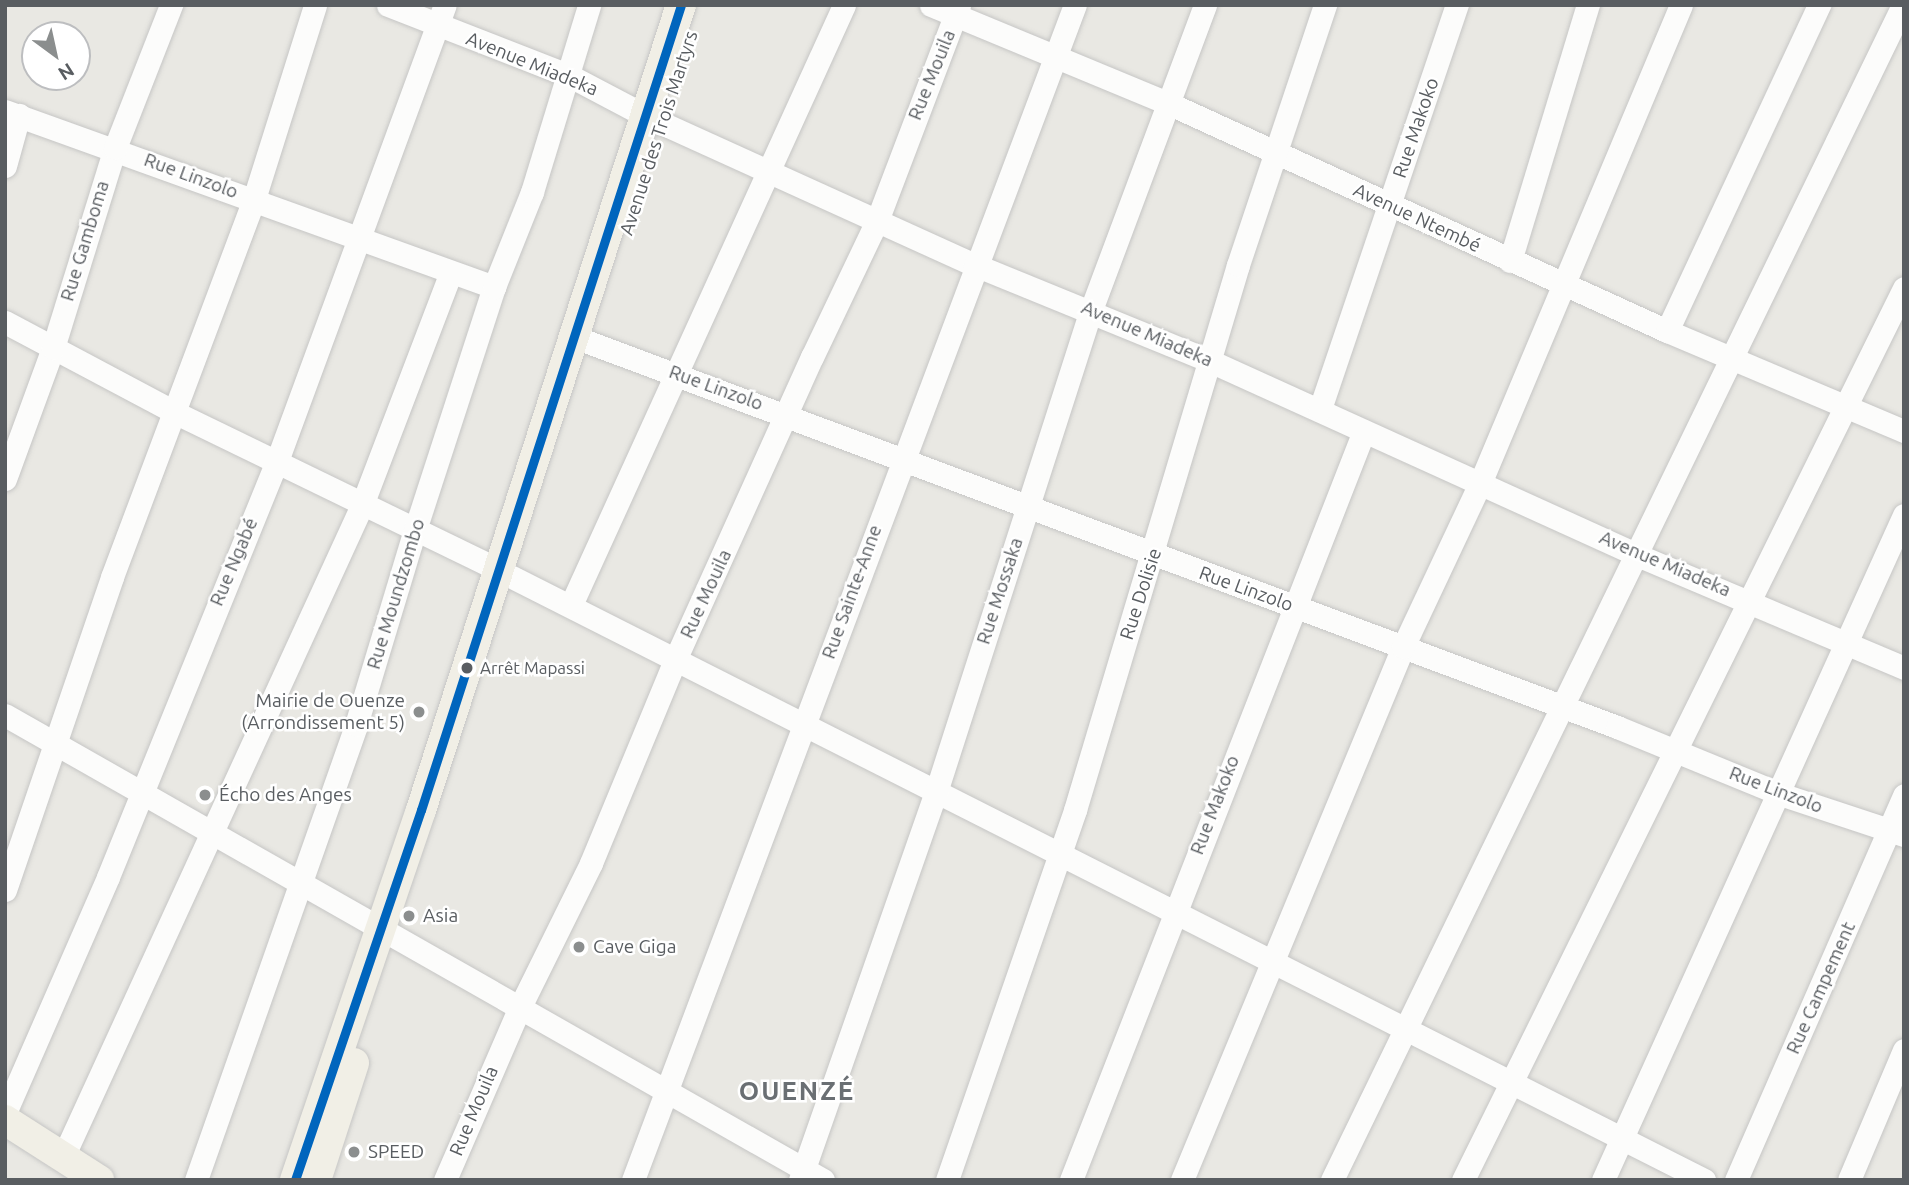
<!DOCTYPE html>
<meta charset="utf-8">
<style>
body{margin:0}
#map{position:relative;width:1909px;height:1185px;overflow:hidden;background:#e9e8e3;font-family:Ubuntu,sans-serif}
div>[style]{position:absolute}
.roads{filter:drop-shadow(0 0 2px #c6c6c5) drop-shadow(0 0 2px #c6c6c5)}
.minor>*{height:23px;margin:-11.5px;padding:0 11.5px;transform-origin:11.5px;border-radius:11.5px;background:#fcfcfb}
.major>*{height:30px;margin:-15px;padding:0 15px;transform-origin:15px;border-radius:15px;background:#f1efe6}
.bus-1>*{height:9px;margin:-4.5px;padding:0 4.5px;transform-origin:4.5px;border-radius:4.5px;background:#0065bd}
.dots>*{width:19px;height:19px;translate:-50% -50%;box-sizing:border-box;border:4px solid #fff;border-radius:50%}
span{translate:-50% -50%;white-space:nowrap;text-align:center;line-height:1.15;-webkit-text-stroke:5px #fff;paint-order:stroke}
.bus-label{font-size:17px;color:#595d61}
.left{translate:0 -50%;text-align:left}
.street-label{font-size:19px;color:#595d61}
.poi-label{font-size:19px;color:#595d61}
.right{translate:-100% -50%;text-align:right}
.district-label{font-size:26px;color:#6a6f73;font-weight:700;letter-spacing:2px}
.frame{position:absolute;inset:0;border:7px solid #595d61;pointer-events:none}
.north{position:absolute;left:21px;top:21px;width:70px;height:70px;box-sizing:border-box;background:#fff;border:2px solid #bdbec0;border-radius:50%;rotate:147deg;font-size:19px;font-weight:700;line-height:28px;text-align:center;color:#595d61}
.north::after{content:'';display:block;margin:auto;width:24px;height:32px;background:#8b8e8e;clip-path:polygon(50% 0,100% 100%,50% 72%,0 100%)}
</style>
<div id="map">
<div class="roads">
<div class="minor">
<i style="left:388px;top:5px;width:195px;rotate:21.3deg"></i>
<i style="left:570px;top:76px;width:84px;rotate:27.8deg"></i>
<i style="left:644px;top:115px;width:363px;rotate:24.4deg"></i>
<i style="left:975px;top:265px;width:254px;rotate:22.2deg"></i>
<i style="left:1210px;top:361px;width:469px;rotate:24.4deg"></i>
<i style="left:1637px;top:555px;width:290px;rotate:22.9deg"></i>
<i style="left:931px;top:5px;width:259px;rotate:22.5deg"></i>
<i style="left:1170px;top:104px;width:546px;rotate:24.55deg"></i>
<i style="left:1667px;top:331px;width:257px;rotate:22.9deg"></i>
<i style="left:5px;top:111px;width:520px;rotate:19.79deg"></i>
<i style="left:5px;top:166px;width:53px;rotate:-74.6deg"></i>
<i style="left:1510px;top:261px;width:268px;rotate:-73.1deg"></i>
<i style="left:5px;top:322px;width:191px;rotate:28deg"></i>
<i style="left:174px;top:412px;width:359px;rotate:25.9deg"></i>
<i style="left:1667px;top:331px;width:360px;rotate:-65deg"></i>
<i style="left:588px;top:342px;width:1099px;rotate:20.51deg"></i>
<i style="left:1617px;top:727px;width:176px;rotate:22.3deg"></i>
<i style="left:1780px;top:794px;width:131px;rotate:18.3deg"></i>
<i style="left:1320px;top:409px;width:427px;rotate:-71.3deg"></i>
<i style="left:5px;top:479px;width:140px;rotate:-69.9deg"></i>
<i style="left:53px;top:348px;width:209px;rotate:-72.8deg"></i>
<i style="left:115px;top:148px;width:154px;rotate:-68.6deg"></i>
<i style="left:512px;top:577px;width:1336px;rotate:26.83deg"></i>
<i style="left:571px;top:605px;width:659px;rotate:-65.53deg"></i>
<i style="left:5px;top:715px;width:941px;rotate:29.62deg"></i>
<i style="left:5px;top:890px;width:331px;rotate:-71.1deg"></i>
<i style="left:112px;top:577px;width:404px;rotate:-69.4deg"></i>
<i style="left:254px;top:199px;width:203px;rotate:-72.5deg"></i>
<i style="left:5px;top:1113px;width:257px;rotate:-66.4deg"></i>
<i style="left:108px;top:877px;width:449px;rotate:-67.9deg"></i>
<i style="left:277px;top:461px;width:486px;rotate:-69.8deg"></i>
<i style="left:63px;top:1157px;width:717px;rotate:-65.36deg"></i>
<i style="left:362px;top:505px;width:247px;rotate:-69.1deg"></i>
<i style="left:196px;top:1180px;width:482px;rotate:-70.6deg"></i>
<i style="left:356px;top:725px;width:204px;rotate:-73.2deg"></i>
<i style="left:415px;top:530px;width:256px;rotate:-72deg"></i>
<i style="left:494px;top:287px;width:102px;rotate:-68.2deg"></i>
<i style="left:532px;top:192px;width:195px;rotate:-73deg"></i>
<i style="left:445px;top:1180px;width:186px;rotate:-66.6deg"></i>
<i style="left:519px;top:1009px;width:163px;rotate:-63.7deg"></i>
<i style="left:591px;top:863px;width:220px;rotate:-67.5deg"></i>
<i style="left:675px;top:660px;width:333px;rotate:-65.7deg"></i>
<i style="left:812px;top:357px;width:151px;rotate:-64.5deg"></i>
<i style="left:877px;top:221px;width:231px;rotate:-69.2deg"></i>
<i style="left:633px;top:1180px;width:1255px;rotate:-69.39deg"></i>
<i style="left:800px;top:1180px;width:414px;rotate:-70.7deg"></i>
<i style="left:937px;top:789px;width:503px;rotate:-72.18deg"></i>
<i style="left:1091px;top:310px;width:326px;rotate:-69.5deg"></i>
<i style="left:947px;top:1180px;width:392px;rotate:-70.9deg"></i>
<i style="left:1075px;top:810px;width:569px;rotate:-73.35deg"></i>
<i style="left:1238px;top:265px;width:274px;rotate:-71.5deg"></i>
<i style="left:1071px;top:1180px;width:804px;rotate:-68.64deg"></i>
<i style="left:1182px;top:1180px;width:577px;rotate:-67.48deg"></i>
<i style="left:1403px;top:647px;width:183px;rotate:-64.8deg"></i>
<i style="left:1481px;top:481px;width:516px;rotate:-67.21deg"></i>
<i style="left:1332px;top:1180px;width:1306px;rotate:-64.08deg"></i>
<i style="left:1463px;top:1180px;width:995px;rotate:-63.69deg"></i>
<i style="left:1603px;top:1180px;width:730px;rotate:-65.65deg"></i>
<i style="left:1736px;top:1180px;width:420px;rotate:-66.4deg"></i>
<i style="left:1849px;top:1180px;width:141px;rotate:-67.1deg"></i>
</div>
<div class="major">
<i style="left:5px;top:1120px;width:112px;rotate:32.6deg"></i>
<i style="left:295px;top:1180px;width:391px;rotate:-71.2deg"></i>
<i style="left:421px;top:810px;width:846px;rotate:-72.1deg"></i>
<i style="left:316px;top:1180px;width:123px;rotate:-72deg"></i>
</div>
</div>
<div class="bus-1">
<i style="left:295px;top:1180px;width:391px;rotate:-71.2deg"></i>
<i style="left:421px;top:810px;width:846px;rotate:-72.1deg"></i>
</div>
<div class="dots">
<i style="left:467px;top:668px;background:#595d61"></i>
<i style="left:419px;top:712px;background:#8b8e8e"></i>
<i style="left:205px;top:795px;background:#8b8e8e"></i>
<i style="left:409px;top:916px;background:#8b8e8e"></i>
<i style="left:579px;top:947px;background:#8b8e8e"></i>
<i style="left:354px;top:1152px;background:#8b8e8e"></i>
</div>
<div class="bus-label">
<span class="left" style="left:480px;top:668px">Arrêt Mapassi</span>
</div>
<div class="street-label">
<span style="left:532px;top:64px;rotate:22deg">Avenue Miadeka</span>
<span style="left:932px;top:75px;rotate:-68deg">Rue Mouila</span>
<span style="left:1416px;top:128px;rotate:-71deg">Rue Makoko</span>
<span style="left:659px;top:133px;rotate:-72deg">Avenue des Trois Martyrs</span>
<span style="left:191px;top:176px;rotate:20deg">Rue Linzolo</span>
<span style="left:1417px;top:218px;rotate:25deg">Avenue Ntembé</span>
<span style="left:85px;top:241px;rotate:-73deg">Rue Gamboma</span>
<span style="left:1147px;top:334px;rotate:23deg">Avenue Miadeka</span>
<span style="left:716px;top:388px;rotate:20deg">Rue Linzolo</span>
<span style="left:234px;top:562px;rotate:-67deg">Rue Ngabé</span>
<span style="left:1665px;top:564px;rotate:23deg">Avenue Miadeka</span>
<span style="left:1246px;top:589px;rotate:20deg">Rue Linzolo</span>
<span style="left:1000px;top:591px;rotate:-72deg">Rue Mossaka</span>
<span style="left:852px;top:592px;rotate:-70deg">Rue Sainte-Anne</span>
<span style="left:396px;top:594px;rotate:-73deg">Rue Moundzombo</span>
<span style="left:706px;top:594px;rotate:-65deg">Rue Mouila</span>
<span style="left:1141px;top:594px;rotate:-72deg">Rue Dolisie</span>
<span style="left:1776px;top:790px;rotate:21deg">Rue Linzolo</span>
<span style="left:1215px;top:805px;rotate:-69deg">Rue Makoko</span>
<span style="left:1821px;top:988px;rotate:-66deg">Rue Campement</span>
<span style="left:474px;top:1111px;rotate:-67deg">Rue Mouila</span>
</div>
<div class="poi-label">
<span class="right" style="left:405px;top:712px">Mairie de Ouenze<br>(Arrondissement 5)</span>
<span class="left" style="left:219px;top:795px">Écho des Anges</span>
<span class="left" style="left:423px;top:916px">Asia</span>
<span class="left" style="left:593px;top:947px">Cave Giga</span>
<span class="left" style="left:368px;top:1152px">SPEED</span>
</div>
<div class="district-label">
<span style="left:797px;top:1091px">OUENZÉ</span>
</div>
<div class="frame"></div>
<div class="north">N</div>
</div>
